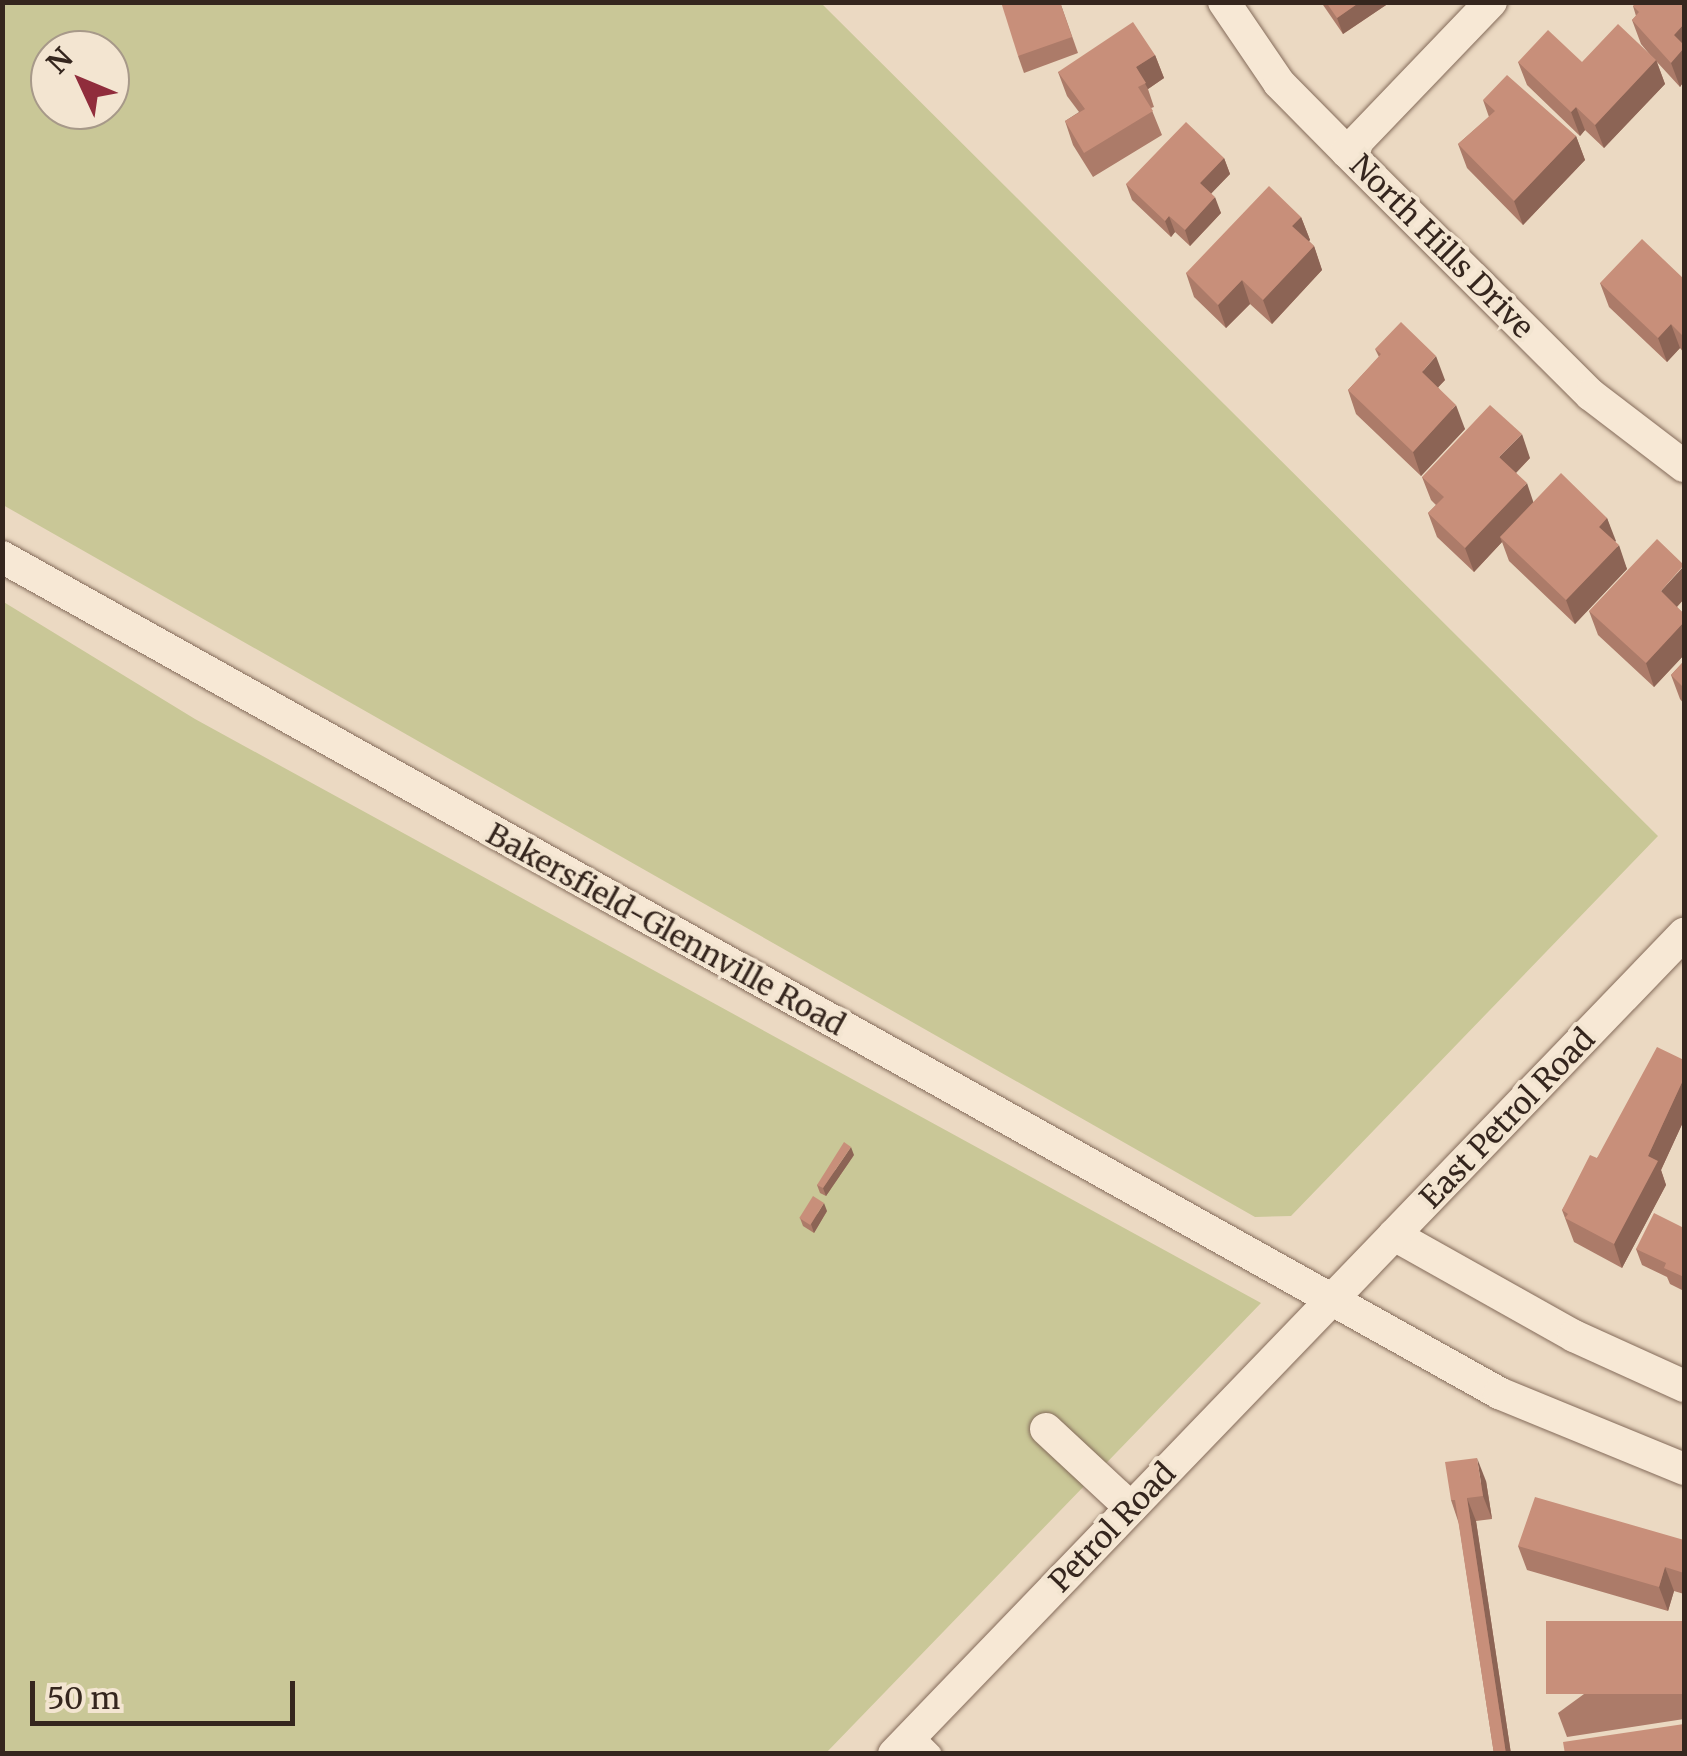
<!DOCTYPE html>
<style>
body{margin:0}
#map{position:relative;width:1687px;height:1756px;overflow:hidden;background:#ebd9c2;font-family:Merriweather,serif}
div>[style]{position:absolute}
.green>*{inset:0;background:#c9c797}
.roads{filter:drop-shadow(0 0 2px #846b5a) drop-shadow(0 0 2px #846b5a)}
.lane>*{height:18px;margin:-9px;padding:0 9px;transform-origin:9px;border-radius:9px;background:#f7e8d5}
.street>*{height:32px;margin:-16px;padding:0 16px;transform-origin:16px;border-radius:16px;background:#f7e8d5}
.wall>*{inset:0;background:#ac7b69}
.shaded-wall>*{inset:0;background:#8c6455}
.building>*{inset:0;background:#c88f7a;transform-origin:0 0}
span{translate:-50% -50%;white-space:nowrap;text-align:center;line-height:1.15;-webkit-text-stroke:8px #f3e5d1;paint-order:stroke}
.street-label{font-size:30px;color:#35261e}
.frame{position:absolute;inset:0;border:5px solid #35261e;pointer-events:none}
.north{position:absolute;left:30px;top:30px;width:100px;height:100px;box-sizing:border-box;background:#f3e5d1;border:2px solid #a79989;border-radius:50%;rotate:314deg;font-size:28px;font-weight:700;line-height:40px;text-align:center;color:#35261e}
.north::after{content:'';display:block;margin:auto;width:35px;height:45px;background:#902d3c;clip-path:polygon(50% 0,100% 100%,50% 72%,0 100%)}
.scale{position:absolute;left:30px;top:1681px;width:265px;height:45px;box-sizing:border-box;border:5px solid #35261e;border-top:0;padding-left:12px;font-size:30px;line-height:35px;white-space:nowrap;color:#35261e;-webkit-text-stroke:8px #f3e5d1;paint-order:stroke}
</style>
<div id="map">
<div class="green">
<i style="clip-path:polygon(evenodd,3px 2px,821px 3px,1658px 836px,1291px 1216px,1255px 1217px,3px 505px,3px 2px,50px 50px,110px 50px,110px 110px,50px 110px,50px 50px)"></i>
<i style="clip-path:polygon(2px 601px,195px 719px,1261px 1303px,826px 1753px,3px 1753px)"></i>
</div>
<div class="roads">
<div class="lane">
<i style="left:913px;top:1734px;width:28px;rotate:45deg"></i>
</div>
<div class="street">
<i style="left:1224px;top:2px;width:98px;rotate:55.8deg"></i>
<i style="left:1279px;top:83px;width:97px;rotate:45.4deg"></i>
<i style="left:1347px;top:152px;width:344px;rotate:44.9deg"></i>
<i style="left:1591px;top:395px;width:117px;rotate:37.4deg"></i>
<i style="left:1347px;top:152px;width:208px;rotate:-46.2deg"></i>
<i style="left:2px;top:557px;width:1715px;rotate:29.18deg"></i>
<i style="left:1499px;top:1393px;width:200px;rotate:22.3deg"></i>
<i style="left:1394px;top:1235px;width:206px;rotate:29.3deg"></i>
<i style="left:1574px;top:1336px;width:121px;rotate:24.4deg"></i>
<i style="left:1046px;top:1429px;width:116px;rotate:42.9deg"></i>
<i style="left:894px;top:1754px;width:1139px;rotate:-46.07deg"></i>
</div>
</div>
<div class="wall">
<i style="clip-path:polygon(1060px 2px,1078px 53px,1024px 73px,1018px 56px)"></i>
<i style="clip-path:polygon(1321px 2px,1389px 2px,1389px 3px,1343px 34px)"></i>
<i style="clip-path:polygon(1684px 2px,1684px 81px,1680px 87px,1657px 62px,1665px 84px,1604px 148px,1585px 130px,1580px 136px,1527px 85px,1518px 62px,1582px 62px,1651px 56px,1641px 44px,1632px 20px,1636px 16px,1633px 6px)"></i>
<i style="clip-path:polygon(1155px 55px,1164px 78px,1148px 89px,1154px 107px,1151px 108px,1162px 135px,1093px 177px,1073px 145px,1065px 121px,1079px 112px,1067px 96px,1058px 72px)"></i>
<i style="clip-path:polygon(1483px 100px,1576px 136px,1585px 160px,1523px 225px,1467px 168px,1458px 144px,1489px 117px)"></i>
<i style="clip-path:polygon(1224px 158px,1230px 174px,1211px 193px,1221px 213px,1190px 246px,1175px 232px,1171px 237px,1132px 200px,1126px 184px)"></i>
<i style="clip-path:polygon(1301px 217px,1310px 240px,1309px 241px,1314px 246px,1322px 270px,1272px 324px,1250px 304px,1226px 328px,1194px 297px,1186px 273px)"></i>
<i style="clip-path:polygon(1684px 279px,1684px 353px,1680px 348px,1667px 362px,1609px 307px,1600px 283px)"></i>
<i style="clip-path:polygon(1375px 349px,1445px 380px,1438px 387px,1465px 429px,1421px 476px,1356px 414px,1348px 390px,1379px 357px)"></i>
<i style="clip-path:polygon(1530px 458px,1516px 473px,1533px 502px,1607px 518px,1615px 542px,1627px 569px,1575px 624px,1509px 561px,1502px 542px,1474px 572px,1437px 537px,1428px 513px,1436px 505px,1431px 500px,1422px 477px)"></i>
<i style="clip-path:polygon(1684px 599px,1677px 607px,1684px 614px,1684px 655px,1654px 687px,1598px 635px,1589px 611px)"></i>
<i style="clip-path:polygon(1684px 661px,1684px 704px,1680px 699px,1671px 675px)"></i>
<i style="clip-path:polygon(1684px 1060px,1684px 1120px,1661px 1170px,1666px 1185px,1622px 1268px,1574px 1242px,1562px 1210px,1597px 1158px)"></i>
<i style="clip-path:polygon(854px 1155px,826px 1196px,820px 1193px,817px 1185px)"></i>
<i style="clip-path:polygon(827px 1211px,814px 1233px,803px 1226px,800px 1218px)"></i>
<i style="clip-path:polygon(1684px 1220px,1684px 1291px,1670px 1284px,1667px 1277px,1642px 1265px,1636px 1249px,1682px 1227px)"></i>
<i style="clip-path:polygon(1486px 1481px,1492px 1519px,1476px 1521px,1511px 1754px,1494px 1754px,1459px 1524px,1451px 1500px)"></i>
<i style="clip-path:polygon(1684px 1540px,1684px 1594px,1674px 1591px,1668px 1611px,1527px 1570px,1518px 1546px)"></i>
<i style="clip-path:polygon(1684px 1621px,1684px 1719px,1567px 1737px,1558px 1713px)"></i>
</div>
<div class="shaded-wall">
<i style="clip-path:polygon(1360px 2px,1389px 3px,1343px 34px,1337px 18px)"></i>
<i style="clip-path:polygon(1684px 24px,1684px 81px,1680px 87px,1671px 63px,1674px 35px)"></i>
<i style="clip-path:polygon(1155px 55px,1164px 78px,1148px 89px,1136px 67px)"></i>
<i style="clip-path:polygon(1656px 60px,1665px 84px,1604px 148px,1595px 125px)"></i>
<i style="clip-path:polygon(1576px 107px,1585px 130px,1580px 136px,1571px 112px)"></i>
<i style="clip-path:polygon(1576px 136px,1585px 160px,1523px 225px,1514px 201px)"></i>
<i style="clip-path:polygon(1224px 158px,1230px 174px,1206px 199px,1200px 183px)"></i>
<i style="clip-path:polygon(1215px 197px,1221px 213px,1190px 246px,1185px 230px)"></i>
<i style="clip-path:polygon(1169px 216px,1175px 232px,1171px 237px,1165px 221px)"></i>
<i style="clip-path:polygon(1301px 217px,1310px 240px,1301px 249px,1292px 226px)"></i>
<i style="clip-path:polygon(1314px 246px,1322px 270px,1272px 324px,1263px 300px)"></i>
<i style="clip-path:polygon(1242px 280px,1250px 304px,1226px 328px,1218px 305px)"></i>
<i style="clip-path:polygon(1671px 324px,1680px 348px,1667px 362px,1658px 338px)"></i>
<i style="clip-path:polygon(1436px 356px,1445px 380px,1431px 395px,1422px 372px)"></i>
<i style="clip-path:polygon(1456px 405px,1465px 429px,1421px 476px,1413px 452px)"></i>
<i style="clip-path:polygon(1522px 434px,1530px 458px,1508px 481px,1499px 457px)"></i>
<i style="clip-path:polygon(1527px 483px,1535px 507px,1500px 537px,1502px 542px,1474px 572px,1465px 548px)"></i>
<i style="clip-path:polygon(1607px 518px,1616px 541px,1607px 550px,1599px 527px)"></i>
<i style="clip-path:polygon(1619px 545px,1627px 569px,1575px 624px,1566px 600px)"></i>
<i style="clip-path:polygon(1684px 566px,1684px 599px,1669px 615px,1661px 591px)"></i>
<i style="clip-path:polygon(1684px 622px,1684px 655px,1654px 687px,1646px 663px)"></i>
<i style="clip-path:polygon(1684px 1078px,1684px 1120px,1661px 1170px,1666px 1185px,1622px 1268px,1614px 1244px,1648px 1156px)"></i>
<i style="clip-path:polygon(851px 1147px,854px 1155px,826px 1196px,823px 1188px)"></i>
<i style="clip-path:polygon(824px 1203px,827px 1211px,814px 1233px,811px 1224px)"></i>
<i style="clip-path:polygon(1477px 1458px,1486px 1481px,1492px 1519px,1483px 1496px)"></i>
<i style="clip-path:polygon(1467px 1498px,1476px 1521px,1511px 1754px,1506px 1754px)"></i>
<i style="clip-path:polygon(1665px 1567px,1674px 1591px,1668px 1611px,1659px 1587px)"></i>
</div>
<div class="building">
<i style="clip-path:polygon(1001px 2px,1060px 2px,1072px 37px,1018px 56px)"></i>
<i style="clip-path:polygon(1326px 2px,1360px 2px,1337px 18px)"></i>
<i style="clip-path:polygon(1636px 2px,1684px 2px,1684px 24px,1674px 35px,1684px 45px,1684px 48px,1671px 63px,1632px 20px,1639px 12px,1633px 6px)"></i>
<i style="clip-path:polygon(1133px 22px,1155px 55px,1136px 67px,1146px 83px,1138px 87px,1153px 111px,1084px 153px,1065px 121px,1085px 109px,1058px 72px)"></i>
<i style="clip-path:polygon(1618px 24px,1656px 60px,1595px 125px,1576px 107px,1571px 112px,1518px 62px,1548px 30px,1582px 62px)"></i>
<i style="clip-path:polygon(1507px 75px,1576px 136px,1514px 201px,1458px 144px,1495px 111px,1483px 100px)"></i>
<i style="clip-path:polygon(1186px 122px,1224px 158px,1200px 183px,1215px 197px,1185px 230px,1169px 216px,1165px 221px,1126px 184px)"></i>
<i style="clip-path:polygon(1269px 186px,1301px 217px,1292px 226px,1314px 246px,1263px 300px,1242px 280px,1218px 305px,1186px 273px)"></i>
<i style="clip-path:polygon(1642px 239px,1684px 279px,1684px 337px,1671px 324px,1658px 338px,1600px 283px)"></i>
<i style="clip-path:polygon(1401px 322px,1436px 356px,1422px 372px,1456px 405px,1413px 452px,1348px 390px,1381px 354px,1375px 349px)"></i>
<i style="clip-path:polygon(1490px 405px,1522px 434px,1499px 457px,1527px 483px,1465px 548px,1428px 513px,1444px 497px,1422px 477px)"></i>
<i style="clip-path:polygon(1561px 473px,1607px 518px,1599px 527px,1619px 545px,1566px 600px,1500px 537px)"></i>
<i style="clip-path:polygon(1657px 539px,1684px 565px,1661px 591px,1684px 614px,1684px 622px,1646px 663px,1589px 611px)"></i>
<i style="clip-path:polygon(1684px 661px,1684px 688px,1671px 675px)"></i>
<i style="clip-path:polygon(1657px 1047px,1684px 1060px,1684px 1078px,1648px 1156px,1658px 1161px,1614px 1244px,1565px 1218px,1568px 1214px,1562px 1210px,1590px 1155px,1597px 1158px)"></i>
<i style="clip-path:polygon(844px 1142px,851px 1147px,823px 1188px,817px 1185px)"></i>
<i style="left:813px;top:1196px;width:13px;height:26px;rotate:32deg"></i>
<i style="clip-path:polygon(1654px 1213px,1682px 1227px,1684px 1220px,1684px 1277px,1664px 1268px,1666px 1263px,1636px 1249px)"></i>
<i style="clip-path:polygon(1477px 1458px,1483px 1496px,1467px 1498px,1506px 1754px,1494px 1754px,1455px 1500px,1451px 1500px,1445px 1462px)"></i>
<i style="clip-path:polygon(1535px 1497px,1684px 1540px,1684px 1573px,1665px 1567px,1659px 1587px,1518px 1546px)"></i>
<i style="left:1684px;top:1621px;width:73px;height:138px;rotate:90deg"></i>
<i style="clip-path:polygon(1684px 1724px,1684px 1754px,1565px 1754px,1563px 1742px)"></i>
</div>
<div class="street-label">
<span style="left:1442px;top:246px;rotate:45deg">North Hills Drive</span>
<span style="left:666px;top:929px;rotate:29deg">Bakersfield-Glennville Road</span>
<span style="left:1507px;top:1118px;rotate:-46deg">East Petrol Road</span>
<span style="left:1112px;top:1527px;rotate:-46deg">Petrol Road</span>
</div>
<div class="frame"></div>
<div class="north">N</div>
<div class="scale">50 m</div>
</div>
